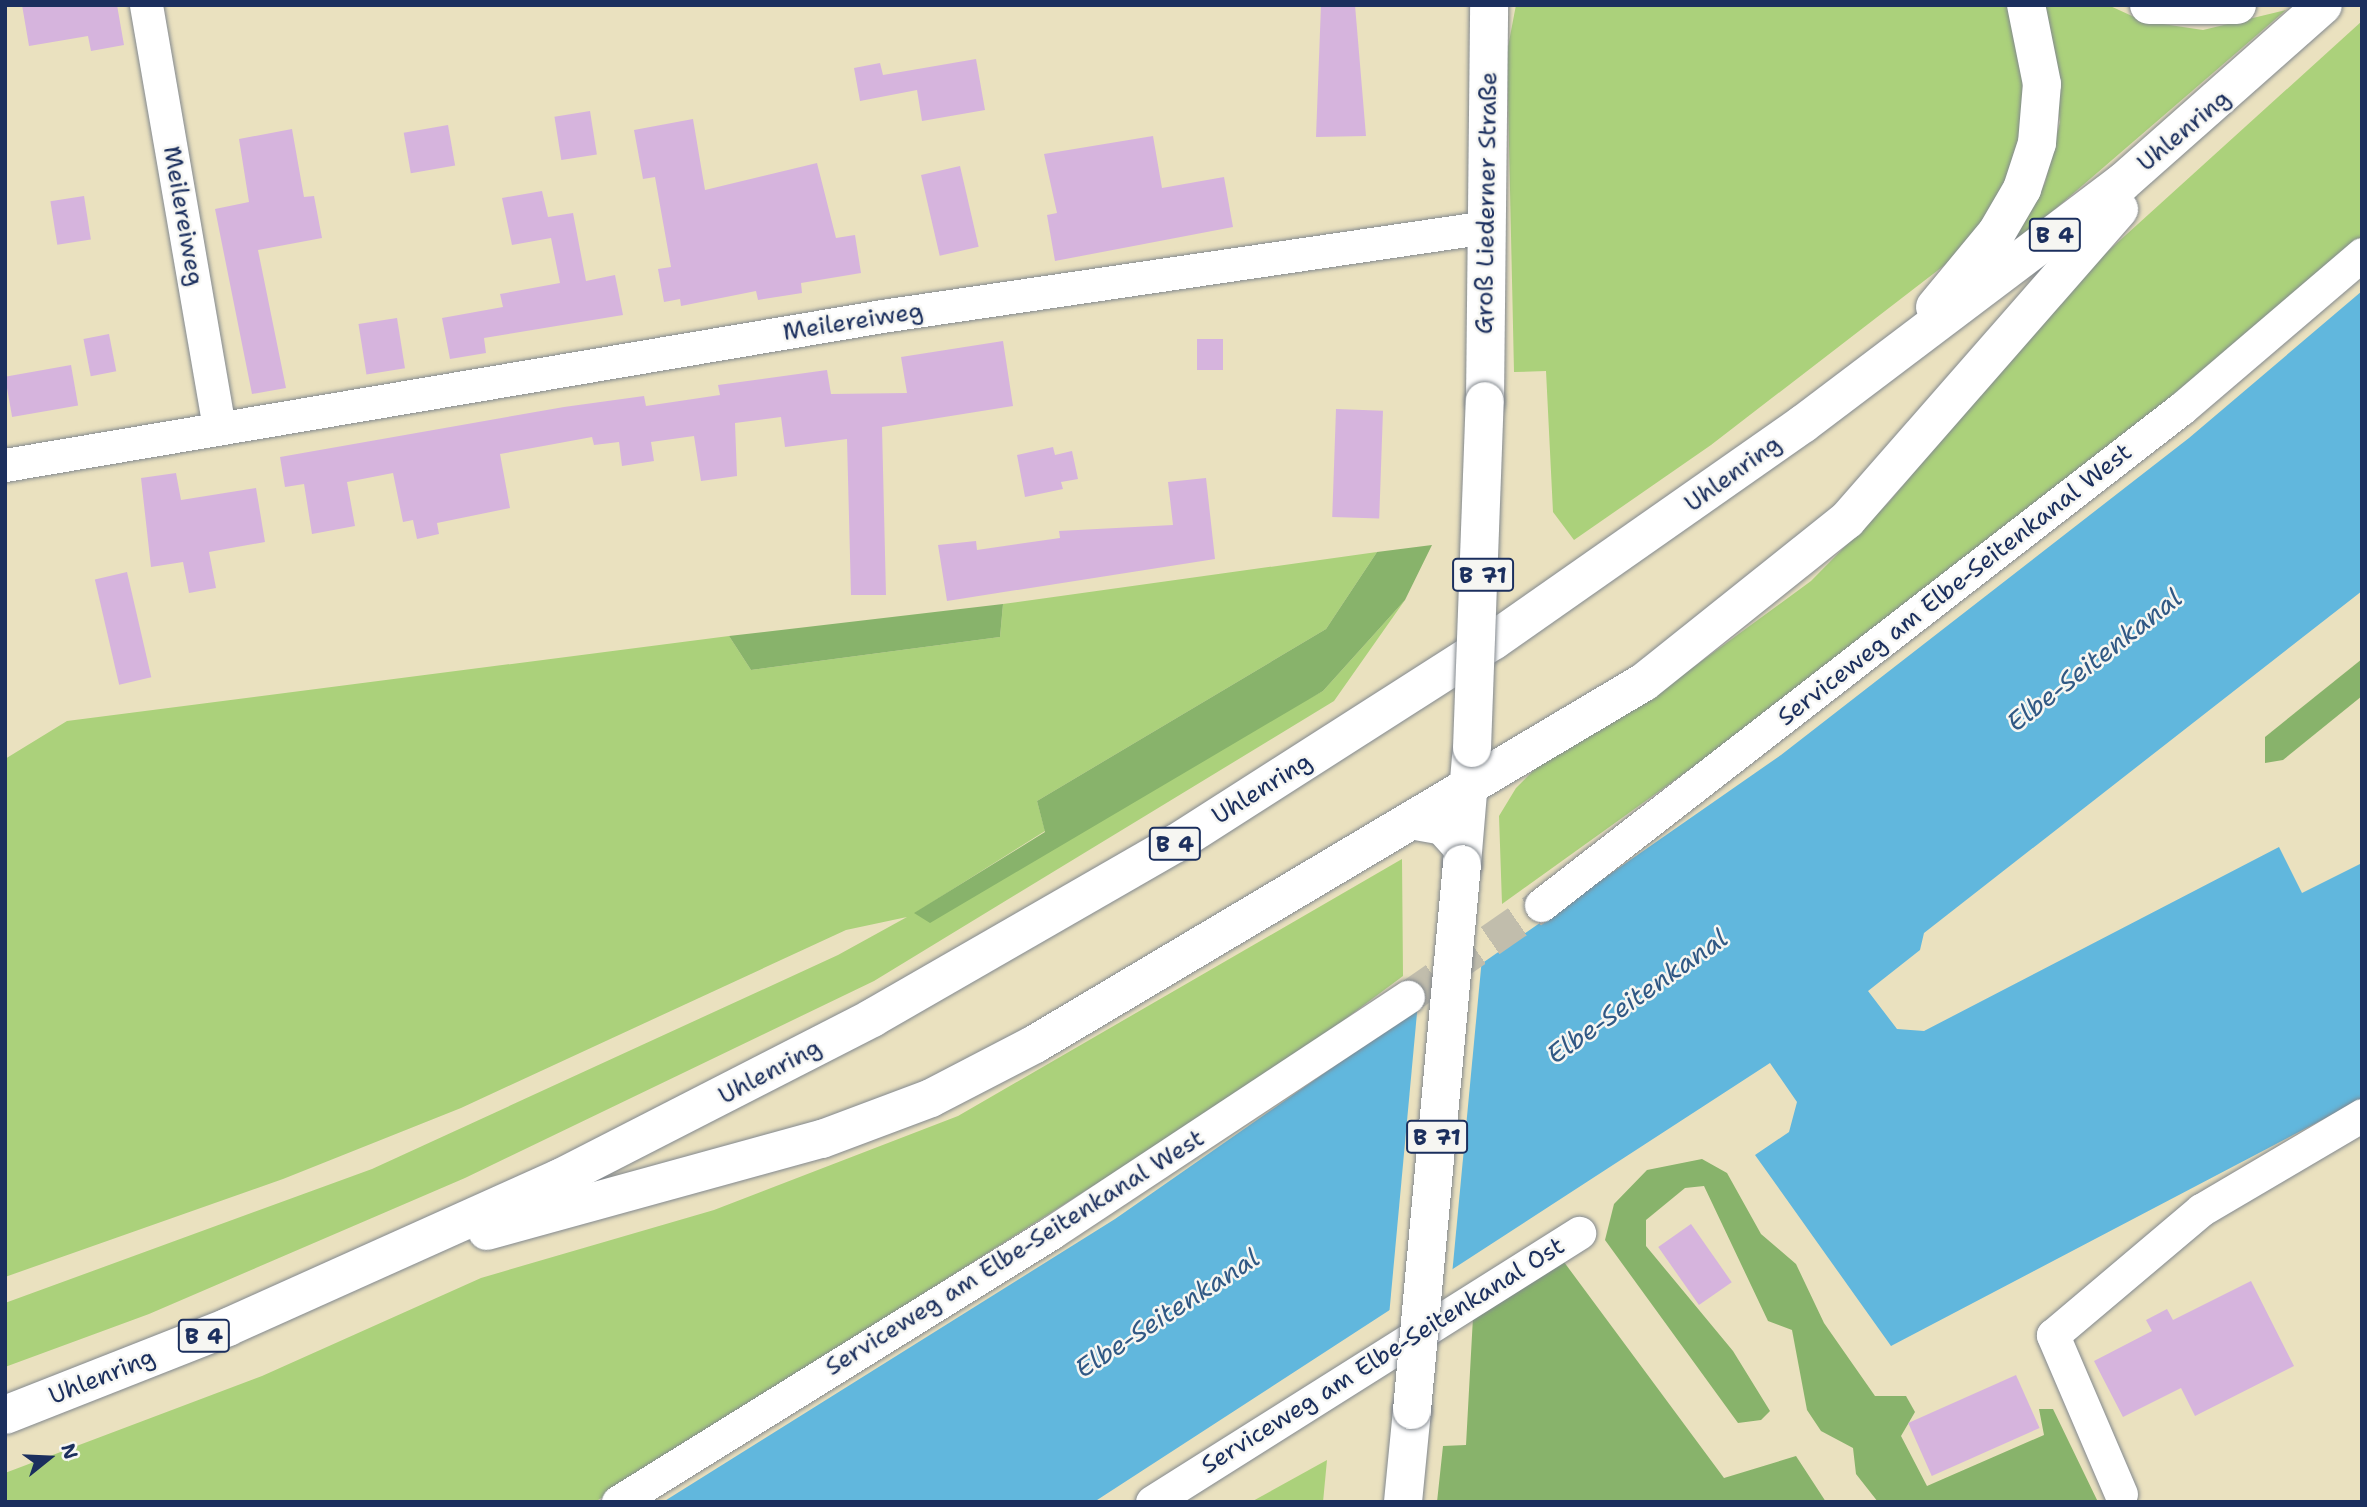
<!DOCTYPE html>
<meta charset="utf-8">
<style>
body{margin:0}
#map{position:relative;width:2367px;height:1507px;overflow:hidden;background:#eae1bf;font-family:"Shantell Sans",sans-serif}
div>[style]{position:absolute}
.green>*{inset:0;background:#abd17b}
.forest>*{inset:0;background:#88b36b}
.water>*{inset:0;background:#61b7dd}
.pier>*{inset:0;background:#eae1bf}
.building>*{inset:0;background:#d6b4dd;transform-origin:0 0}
.minor-tunnel>*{height:33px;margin-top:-16.5px;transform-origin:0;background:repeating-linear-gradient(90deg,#c1bdac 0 33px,transparent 0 50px)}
.roads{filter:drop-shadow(0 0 2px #82888e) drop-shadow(0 0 2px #82888e)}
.minor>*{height:33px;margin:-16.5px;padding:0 16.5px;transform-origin:16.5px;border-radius:16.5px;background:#fff}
.major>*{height:38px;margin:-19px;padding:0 19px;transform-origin:19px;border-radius:19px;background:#fff}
.highway>*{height:38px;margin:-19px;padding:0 19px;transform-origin:19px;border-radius:19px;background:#fff}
.bridges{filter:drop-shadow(0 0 2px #82888e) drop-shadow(0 0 2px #82888e)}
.major-bridge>*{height:38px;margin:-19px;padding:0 19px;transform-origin:19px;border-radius:19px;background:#fff}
span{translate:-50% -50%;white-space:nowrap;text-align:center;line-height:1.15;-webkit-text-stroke:5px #f6f6f2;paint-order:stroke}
.shield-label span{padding:2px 5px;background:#f6f6f2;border:2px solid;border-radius:5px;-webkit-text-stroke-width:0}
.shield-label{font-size:23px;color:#1b2f5e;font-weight:700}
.street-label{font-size:24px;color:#1b2f5e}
.water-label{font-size:26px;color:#305884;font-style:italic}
.frame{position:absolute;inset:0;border:7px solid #1b2f5e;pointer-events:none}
.north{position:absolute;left:14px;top:1423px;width:70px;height:70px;-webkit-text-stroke:5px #f6f6f2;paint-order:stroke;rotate:72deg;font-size:19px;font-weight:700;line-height:28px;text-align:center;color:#1b2f5e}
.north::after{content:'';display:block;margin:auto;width:24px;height:32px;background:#1b2f5e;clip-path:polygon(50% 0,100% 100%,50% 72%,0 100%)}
</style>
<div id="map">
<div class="green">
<i style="clip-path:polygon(1516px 5px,2010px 5px,2026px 53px,2025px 118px,2013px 163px,1992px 213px,1959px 254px,1711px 445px,1574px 540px,1553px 512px,1546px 371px,1514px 372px,1507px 52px)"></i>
<i style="clip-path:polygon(2042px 5px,2108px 5px,2143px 21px,2203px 30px,2286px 10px,2010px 248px,2045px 183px,2060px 122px)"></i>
<i style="clip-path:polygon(2362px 21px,2362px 238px,2179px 393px,1831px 668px,1502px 904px,1499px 816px,1516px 788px,1544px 760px,1658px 693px,1811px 581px,1889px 502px,2074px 282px)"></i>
<i style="clip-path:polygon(1377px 552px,1326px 629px,1037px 801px,1045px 831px,915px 913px,1323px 691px,1405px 600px,1334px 701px,874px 981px,465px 1178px,149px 1314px,5px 1367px,5px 1303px,372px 1169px,838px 955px,907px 917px,846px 930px,461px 1108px,283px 1179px,5px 1277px,5px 759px,67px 721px,729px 636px,751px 670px,1000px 637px,1003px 604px)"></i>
<i style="clip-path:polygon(1402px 859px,1403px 976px,1282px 1066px,595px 1502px,5px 1502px,5px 1473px,262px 1376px,481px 1278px,714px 1210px,958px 1116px)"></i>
<i style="clip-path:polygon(1327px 1460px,1323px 1502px,1251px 1502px)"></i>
</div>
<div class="forest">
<i style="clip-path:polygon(1432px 545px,1405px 600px,1323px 691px,930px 923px,914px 913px,1045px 832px,1037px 801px,1326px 629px,1377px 552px)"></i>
<i style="clip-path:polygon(1003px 604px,1000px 637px,751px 670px,729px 636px)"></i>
<i style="clip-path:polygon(2362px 659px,2362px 696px,2283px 760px,2265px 763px,2265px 737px)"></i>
<i style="clip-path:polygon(1702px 1159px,1727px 1173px,1761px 1234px,1796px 1264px,1824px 1323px,1875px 1396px,1906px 1396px,1915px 1412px,1901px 1436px,1927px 1486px,2044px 1435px,2039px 1409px,2053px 1409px,2098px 1502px,1878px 1502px,1856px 1474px,1853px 1448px,1821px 1431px,1807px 1410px,1792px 1330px,1768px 1321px,1704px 1186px,1685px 1188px,1646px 1220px,1646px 1246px,1733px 1351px,1770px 1411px,1761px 1420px,1738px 1423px,1605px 1240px,1614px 1204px,1647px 1170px)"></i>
<i style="clip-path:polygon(1564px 1262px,1724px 1478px,1796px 1456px,1826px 1502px,1437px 1502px,1443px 1446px,1466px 1445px,1473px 1317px)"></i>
</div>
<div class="water">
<i style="clip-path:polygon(2362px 291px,2362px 591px,1924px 933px,1920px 950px,1868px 991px,1897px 1029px,1924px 1031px,2279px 847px,2302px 893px,2362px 863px,2362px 1099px,1891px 1346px,1755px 1155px,1789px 1132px,1797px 1102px,1770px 1063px,1094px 1502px,663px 1502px,1115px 1219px,1781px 755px,2189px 438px)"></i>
</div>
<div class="pier">
<i style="clip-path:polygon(1482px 958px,1452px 1275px,1389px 1316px,1418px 1002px)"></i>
</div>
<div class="building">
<i style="clip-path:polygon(22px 5px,117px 5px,124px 45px,91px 51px,88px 36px,29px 46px)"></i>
<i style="clip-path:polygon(1321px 5px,1355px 5px,1366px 136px,1316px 137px)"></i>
<i style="clip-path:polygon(976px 59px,985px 110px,922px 121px,917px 90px,860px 101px,854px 68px,880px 63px,883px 75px)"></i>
<i style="left:590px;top:111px;width:44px;height:36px;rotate:81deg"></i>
<i style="clip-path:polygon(693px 119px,705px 190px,817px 163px,836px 238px,855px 235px,861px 273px,801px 283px,802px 293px,758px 300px,756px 291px,681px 306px,680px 299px,664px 302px,658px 269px,671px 267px,655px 177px,643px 179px,634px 130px)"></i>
<i style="left:448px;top:125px;width:41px;height:45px;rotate:80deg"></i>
<i style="clip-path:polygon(292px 129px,304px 197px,314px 196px,322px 238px,258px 250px,286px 388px,252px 394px,215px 209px,249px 202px,239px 139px)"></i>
<i style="clip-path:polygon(1153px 136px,1162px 188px,1224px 177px,1233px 227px,1055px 261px,1047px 215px,1057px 213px,1044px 154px)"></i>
<i style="left:960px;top:166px;width:83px;height:40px;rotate:77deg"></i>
<i style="clip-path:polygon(542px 191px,548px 217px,573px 213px,586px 281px,615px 275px,623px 315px,484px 338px,486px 353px,450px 359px,442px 318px,503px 307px,500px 294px,560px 283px,551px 238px,512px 245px,502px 198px)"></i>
<i style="left:84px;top:196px;width:44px;height:34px;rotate:81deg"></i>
<i style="left:397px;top:318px;width:51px;height:39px;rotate:81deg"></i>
<i style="left:109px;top:334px;width:38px;height:26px;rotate:79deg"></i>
<i style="left:1197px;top:339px;width:26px;height:31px"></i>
<i style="clip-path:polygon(1003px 341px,1013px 406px,882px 427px,886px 595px,851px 595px,847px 439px,785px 447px,781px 417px,735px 423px,737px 476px,701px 481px,694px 436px,651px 442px,654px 461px,622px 466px,619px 442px,594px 445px,592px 437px,500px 454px,510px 508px,437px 523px,439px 534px,417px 539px,413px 520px,403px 522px,393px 473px,347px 482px,355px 526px,312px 534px,304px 484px,285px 487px,280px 457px,564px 407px,644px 396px,646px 406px,720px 395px,718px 385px,827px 370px,831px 394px,907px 393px,901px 357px)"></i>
<i style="left:71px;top:365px;width:41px;height:67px;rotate:80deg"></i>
<i style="left:1336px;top:409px;width:47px;height:108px;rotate:2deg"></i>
<i style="clip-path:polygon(1053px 447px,1055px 455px,1072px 451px,1078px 479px,1061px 482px,1063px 489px,1025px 497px,1017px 455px)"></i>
<i style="clip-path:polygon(176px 473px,181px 500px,256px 488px,265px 542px,209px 552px,216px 588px,189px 593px,183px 562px,151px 567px,141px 478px)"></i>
<i style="clip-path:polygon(1206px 478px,1215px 559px,947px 601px,938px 545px,976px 541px,977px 550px,1060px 538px,1059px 531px,1173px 525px,1168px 482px)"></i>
<i style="left:127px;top:572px;width:108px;height:33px;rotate:77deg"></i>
<i style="left:1691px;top:1224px;width:71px;height:40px;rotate:55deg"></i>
<i style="clip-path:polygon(2251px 1281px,2294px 1366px,2195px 1416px,2181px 1388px,2123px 1417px,2094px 1361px,2152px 1331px,2146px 1320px,2167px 1309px,2173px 1320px)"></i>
<i style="left:2016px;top:1375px;width:58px;height:118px;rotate:66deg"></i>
</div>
<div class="minor-tunnel">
<i style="left:1408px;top:997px;width:162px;rotate:-34.7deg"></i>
</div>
<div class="roads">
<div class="minor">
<i style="left:146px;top:5px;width:427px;rotate:80.2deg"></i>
<i style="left:5px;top:465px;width:890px;rotate:-9.64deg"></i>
<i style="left:882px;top:316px;width:612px;rotate:-8.37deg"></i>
<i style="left:1541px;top:905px;width:811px;rotate:-37.79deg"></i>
<i style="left:2182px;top:408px;width:237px;rotate:-40.5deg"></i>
<i style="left:2121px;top:1494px;width:173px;rotate:-113.2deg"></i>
<i style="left:2053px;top:1335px;width:194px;rotate:-40.2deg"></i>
<i style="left:2201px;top:1210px;width:187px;rotate:-30.5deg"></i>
<i style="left:618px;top:1502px;width:510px;rotate:-31.85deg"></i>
<i style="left:1051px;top:1233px;width:428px;rotate:-33.5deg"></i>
<i style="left:1152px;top:1502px;width:505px;rotate:-32.21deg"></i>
</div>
<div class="major">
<i style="left:1485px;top:401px;width:396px;rotate:-89.4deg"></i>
<i style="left:1462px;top:864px;width:107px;rotate:-85.2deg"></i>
<i style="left:1403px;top:1502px;width:92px;rotate:-84.4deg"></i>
</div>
<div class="highway">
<i style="left:2149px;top:5px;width:88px"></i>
<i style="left:1935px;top:307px;width:97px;rotate:-50.4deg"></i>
<i style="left:1997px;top:232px;width:50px;rotate:-59.8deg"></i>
<i style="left:2022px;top:189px;width:48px;rotate:-71.9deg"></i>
<i style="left:2037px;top:143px;width:59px;rotate:-85.2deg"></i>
<i style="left:2042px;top:84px;width:81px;rotate:-101.4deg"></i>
<i style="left:1416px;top:821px;width:27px;rotate:10deg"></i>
<i style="left:1443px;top:826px;width:30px;rotate:48deg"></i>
<i style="left:487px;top:1231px;width:347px;rotate:-15.4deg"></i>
<i style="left:822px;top:1139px;width:116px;rotate:-20.6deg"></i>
<i style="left:931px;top:1098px;width:117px;rotate:-27.4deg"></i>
<i style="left:1035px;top:1044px;width:708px;rotate:-30.73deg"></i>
<i style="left:1644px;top:682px;width:260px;rotate:-38.6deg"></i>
<i style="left:1847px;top:520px;width:413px;rotate:-48.8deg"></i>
<i style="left:5px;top:1415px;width:240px;rotate:-21.5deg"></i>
<i style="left:228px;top:1327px;width:364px;rotate:-24.2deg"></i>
<i style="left:560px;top:1178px;width:351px;rotate:-27.1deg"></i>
<i style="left:872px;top:1018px;width:349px;rotate:-29.9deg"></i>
<i style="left:1175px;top:844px;width:377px;rotate:-32.6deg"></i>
<i style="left:1493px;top:641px;width:378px;rotate:-35deg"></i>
<i style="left:1803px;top:424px;width:400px;rotate:-37.1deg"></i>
<i style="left:2122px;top:183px;width:268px;rotate:-41.5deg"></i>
</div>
</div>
<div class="bridges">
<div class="major-bridge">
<i style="left:1472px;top:748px;width:347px;rotate:-87.9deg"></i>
<i style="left:1412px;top:1410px;width:548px;rotate:-84.77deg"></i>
</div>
</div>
<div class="shield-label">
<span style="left:2055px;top:235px">B 4</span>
<span style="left:1483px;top:575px">B 71</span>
<span style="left:1175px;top:844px">B 4</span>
<span style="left:1437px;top:1137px">B 71</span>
<span style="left:204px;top:1336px">B 4</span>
</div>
<div class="street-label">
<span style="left:2184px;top:131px;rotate:-40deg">Uhlenring</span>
<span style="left:1487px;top:203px;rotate:-89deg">Groß Liederner Straße</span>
<span style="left:183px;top:216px;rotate:80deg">Meilereiweg</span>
<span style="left:853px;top:322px;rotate:-9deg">Meilereiweg</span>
<span style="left:1733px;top:474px;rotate:-36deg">Uhlenring</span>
<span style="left:1955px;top:585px;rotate:-38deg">Serviceweg am Elbe-Seitenkanal West</span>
<span style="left:1262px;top:789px;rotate:-32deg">Uhlenring</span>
<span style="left:770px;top:1072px;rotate:-28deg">Uhlenring</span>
<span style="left:1015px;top:1253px;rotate:-32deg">Serviceweg am Elbe-Seitenkanal West</span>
<span style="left:1383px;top:1356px;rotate:-32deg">Serviceweg am Elbe-Seitenkanal Ost</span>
<span style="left:102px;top:1377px;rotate:-22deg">Uhlenring</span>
</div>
<div class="water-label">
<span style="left:2094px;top:660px;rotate:-38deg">Elbe-Seitenkanal</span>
<span style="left:1637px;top:996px;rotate:-35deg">Elbe-Seitenkanal</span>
<span style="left:1167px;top:1313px;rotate:-33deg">Elbe-Seitenkanal</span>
</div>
<div class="frame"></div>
<div class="north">N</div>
</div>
